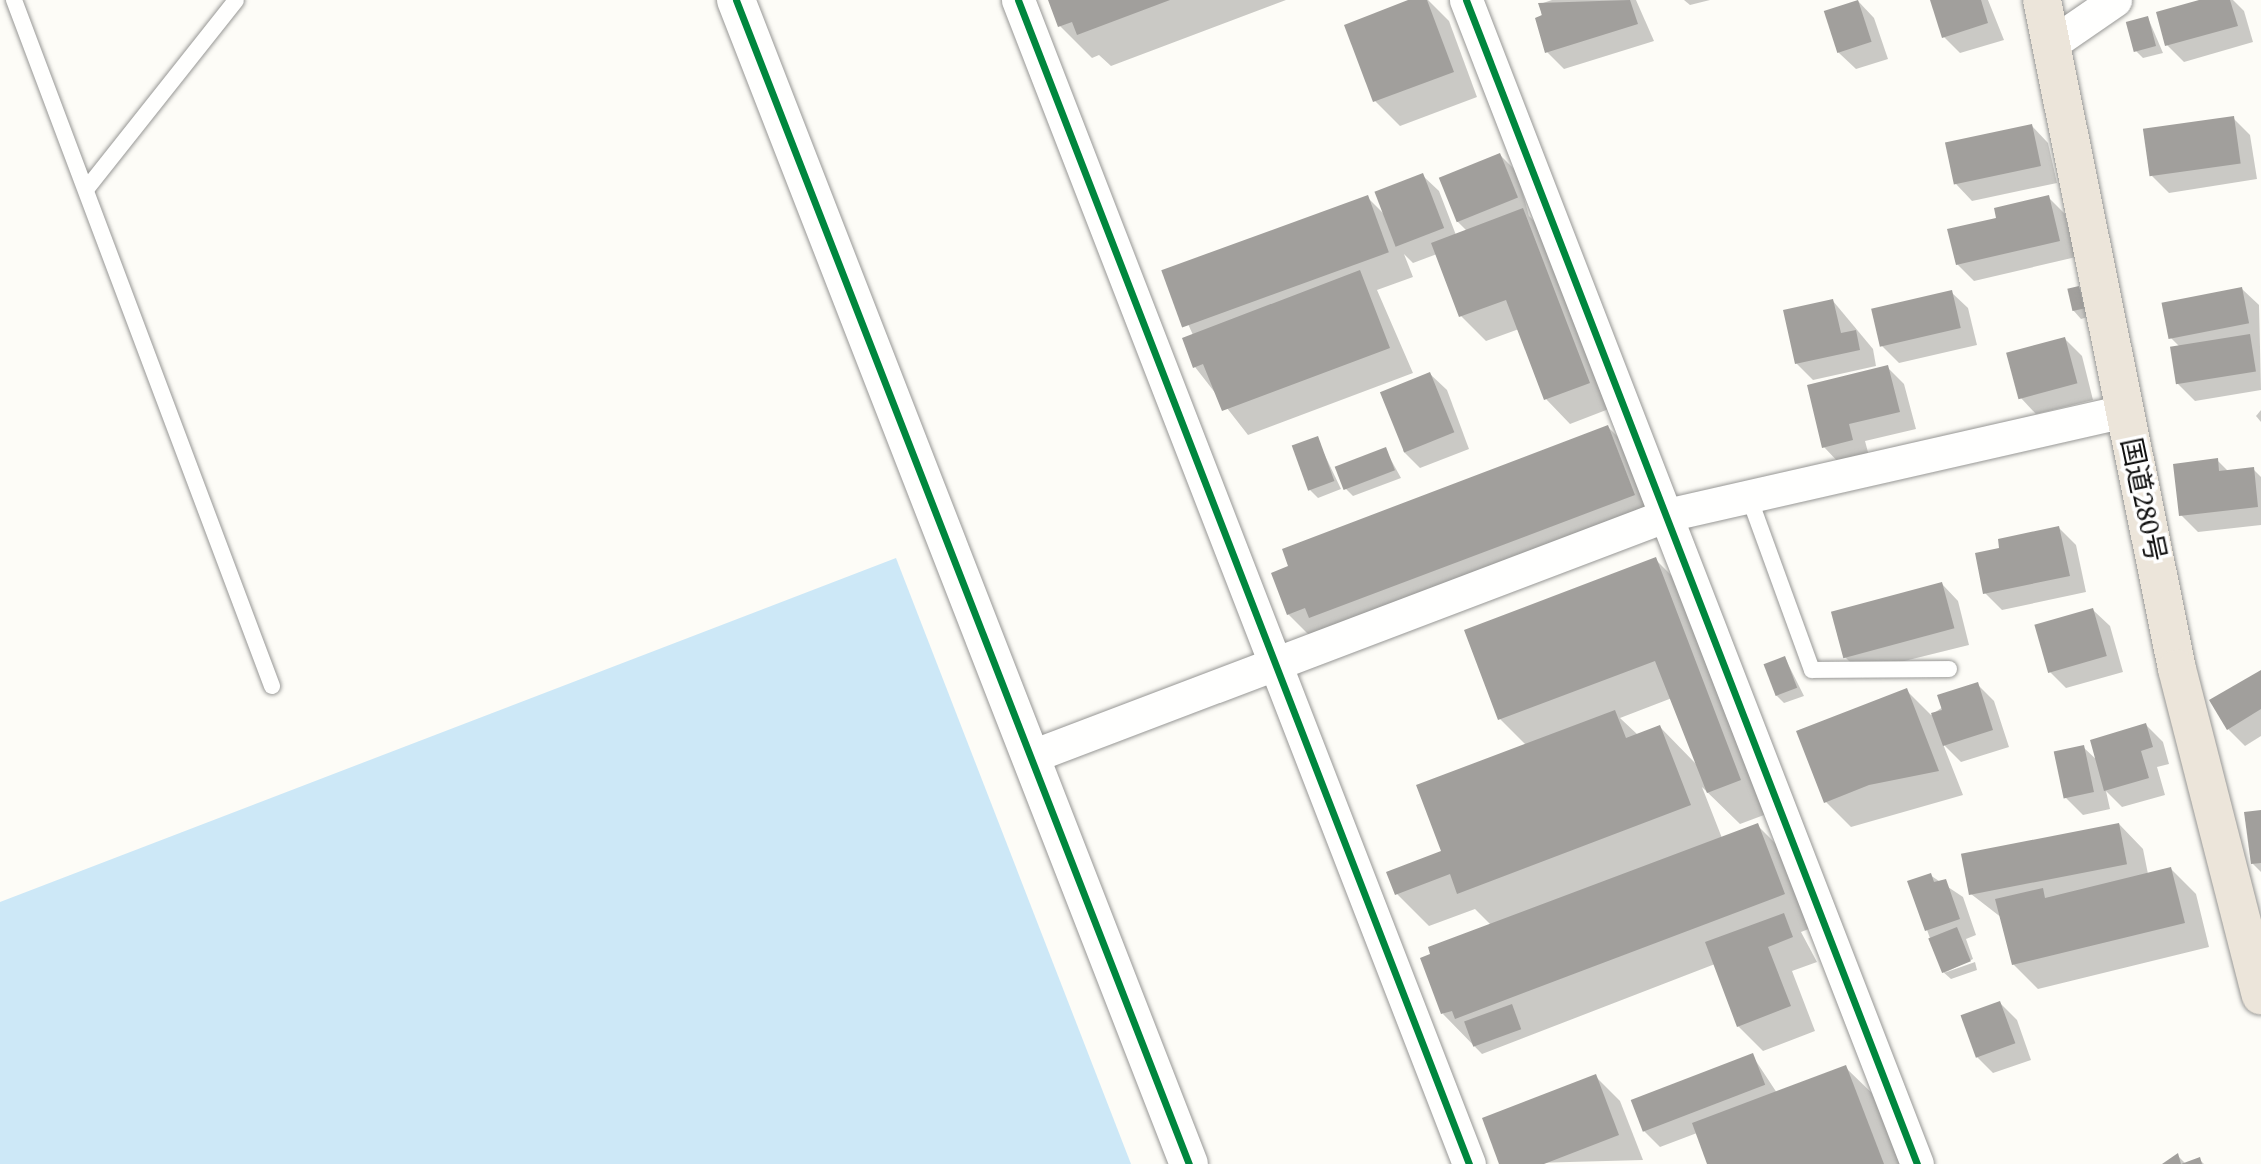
<!DOCTYPE html>
<meta charset="utf-8">
<style>
body{margin:0}
#map{position:relative;width:2261px;height:1164px;overflow:hidden;background:#fdfcf7;font-family:Spectral,"Noto Sans JP",serif}
div>[style]{position:absolute}
.water>*{inset:0;background:#cde8f7}
.shadow>*{inset:0;background:#0003}
.building>*{inset:0;background:#a19f9c;transform-origin:0 0}
.roads{filter:drop-shadow(0 0 2px #979795) drop-shadow(0 0 2px #979795)}
.service>*{height:16px;margin:-8px;padding:0 8px;transform-origin:8px;border-radius:8px;background:#fffffe}
.minor>*{height:33px;margin:-16.5px;padding:0 16.5px;transform-origin:16.5px;border-radius:16.5px;background:#fffffe}
.tertiary>*{height:38px;margin:-19px;padding:0 19px;transform-origin:19px;border-radius:19px;background:#fffffe}
.trunk>*{height:38px;margin:-19px;padding:0 19px;transform-origin:19px;border-radius:19px;background:#ece5da}
.cycleway>*{height:7px;margin:-3.5px;padding:0 3.5px;transform-origin:3.5px;border-radius:3.5px;background:#00873e}
span{translate:-50% -50%;white-space:nowrap;text-align:center;line-height:1.15;-webkit-text-stroke:7px #fff;paint-order:stroke}
.street-label{font-size:28px;color:#111}
</style>
<div id="map">
<div class="water">
<i style="clip-path:polygon(896px 558px,1131px 1164px,0 1164px,0 902px)"></i>
</div>
<div class="shadow">
<i style="clip-path:polygon(1050px 0,1286px 0,1111px 66px,1099px 55px,1092px 58px,1060px 26px)"></i>
<i style="clip-path:polygon(1413px 0,1428px 0,1449px 21px,1477px 97px,1400px 126px,1375px 101px)"></i>
<i style="clip-path:polygon(1552px 0,1636px 0,1654px 41px,1564px 69px,1547px 52px,1540px 4px)"></i>
<i style="clip-path:polygon(1684px 0,1710px 0,1690px 5px)"></i>
<i style="clip-path:polygon(1937px 0,1988px 0,2004px 40px,1960px 53px,1944px 37px)"></i>
<i style="clip-path:polygon(2205px 0,2233px 0,2244px 11px,2253px 42px,2184px 62px,2167px 45px)"></i>
<i style="clip-path:polygon(1858px 1px,1874px 18px,1888px 59px,1856px 69px,1839px 53px,1826px 12px)"></i>
<i style="clip-path:polygon(2148px 18px,2163px 53px,2143px 58px,2135px 50px)"></i>
<i style="clip-path:polygon(2233px 118px,2250px 135px,2257px 179px,2169px 193px,2152px 176px)"></i>
<i style="clip-path:polygon(2032px 126px,2048px 143px,2057px 183px,1972px 201px,1956px 184px)"></i>
<i style="clip-path:polygon(1500px 155px,1517px 172px,1529px 216px,1548px 235px,1614px 407px,1570px 424px,1546px 399px,1519px 329px,1486px 341px,1461px 316px,1437px 254px,1413px 263px,1404px 254px,1413px 277px,1377px 290px,1413px 373px,1248px 435px,1195px 367px,1193px 335px,1165px 273px,1367px 197px,1384px 214px,1422px 175px,1439px 191px,1456px 235px,1467px 231px,1457px 221px)"></i>
<i style="clip-path:polygon(2048px 197px,2065px 214px,2076px 257px,1974px 281px,1957px 264px)"></i>
<i style="clip-path:polygon(2079px 288px,2087px 296px,2091px 316px,2081px 319px,2073px 310px)"></i>
<i style="clip-path:polygon(2242px 289px,2259px 305px,2261px 390px,2195px 401px,2178px 384px,2180px 347px,2169px 336px)"></i>
<i style="clip-path:polygon(1951px 292px,1968px 308px,1977px 345px,1899px 363px,1882px 346px)"></i>
<i style="clip-path:polygon(1833px 301px,1873px 349px,1876px 366px,1813px 380px,1796px 363px)"></i>
<i style="clip-path:polygon(2065px 339px,2082px 356px,2093px 400px,2036px 414px,2020px 397px)"></i>
<i style="clip-path:polygon(1887px 367px,1904px 384px,1916px 429px,1865px 441px,1869px 456px,1840px 464px,1824px 447px)"></i>
<i style="clip-path:polygon(1430px 374px,1447px 390px,1469px 449px,1420px 468px,1403px 451px)"></i>
<i style="clip-path:polygon(2261px 410px,2261px 422px,2256px 416px)"></i>
<i style="clip-path:polygon(1608px 427px,1640px 459px,1666px 527px,1320px 646px,1288px 614px)"></i>
<i style="clip-path:polygon(1317px 439px,1341px 489px,1318px 498px,1310px 490px)"></i>
<i style="clip-path:polygon(1385px 449px,1401px 478px,1353px 496px,1345px 488px)"></i>
<i style="clip-path:polygon(2217px 460px,2228px 471px,2253px 469px,2261px 477px,2261px 525px,2198px 532px,2181px 515px)"></i>
<i style="clip-path:polygon(2059px 528px,2076px 545px,2086px 592px,2002px 610px,1985px 593px,2001px 549px)"></i>
<i style="clip-path:polygon(evenodd,1655px 559px,1687px 591px,1772px 812px,1740px 824px,1702px 787px,1722px 838px,1757px 825px,1789px 857px,1816px 926px,1801px 932px,1817px 962px,1792px 971px,1815px 1031px,1763px 1051px,1738px 1026px,1715px 964px,1482px 1054px,1443px 1014px,1491px 925px,1475px 909px,1429px 926px,1397px 894px,1443px 852px,1526px 745px,1500px 719px,1655px 559px,1672px 698px,1697px 765px,1660px 727px,1638px 735px,1620px 718px,1672px 698px)"></i>
<i style="clip-path:polygon(1942px 584px,1958px 601px,1969px 645px,1860px 672px,1843px 655px)"></i>
<i style="clip-path:polygon(2093px 610px,2110px 626px,2123px 672px,2066px 688px,2049px 671px)"></i>
<i style="clip-path:polygon(1785px 658px,1804px 696px,1784px 703px,1776px 695px)"></i>
<i style="clip-path:polygon(2261px 672px,2261px 736px,2245px 746px,2228px 729px)"></i>
<i style="clip-path:polygon(1977px 684px,1994px 701px,2009px 747px,1961px 762px,1943px 744px,1963px 795px,1851px 827px,1826px 802px,1906px 690px,1931px 715px)"></i>
<i style="clip-path:polygon(2146px 725px,2163px 742px,2169px 764px,2157px 767px,2165px 795px,2122px 807px,2106px 791px,2110px 809px,2083px 815px,2066px 798px,2083px 747px,2098px 761px)"></i>
<i style="clip-path:polygon(2261px 812px,2261px 872px,2253px 864px)"></i>
<i style="clip-path:polygon(2119px 824px,2143px 849px,2148px 874px,2171px 869px,2196px 894px,2209px 947px,2038px 989px,2013px 964px,2002px 918px,1971px 894px)"></i>
<i style="clip-path:polygon(1930px 875px,1963px 897px,1976px 935px,1966px 939px,1973px 959px,1944px 973px,1975px 962px,1977px 970px,1951px 979px,1942px 971px,1927px 930px)"></i>
<i style="clip-path:polygon(2000px 1003px,2017px 1020px,2031px 1060px,1993px 1073px,1976px 1056px)"></i>
<i style="clip-path:polygon(1752px 1055px,1777px 1093px,1845px 1067px,1878px 1099px,1902px 1164px,1709px 1164px,1697px 1133px,1660px 1147px,1643px 1130px)"></i>
<i style="clip-path:polygon(1595px 1076px,1620px 1101px,1643px 1160px,1501px 1164px)"></i>
<i style="clip-path:polygon(2177px 1155px,2186px 1164px,2199px 1159px,2204px 1164px,2164px 1164px)"></i>
</div>
<div class="building">
<i style="clip-path:polygon(1048px 0,1170px 0,1077px 35px,1072px 22px,1058px 27px)"></i>
<i style="clip-path:polygon(1408px 0,1427px 0,1454px 72px,1373px 102px,1344px 25px)"></i>
<i style="clip-path:polygon(1630px 0,1638px 24px,1545px 53px,1535px 18px,1542px 15px,1538px 3px)"></i>
<i style="left:1858px;top:0;width:44px;height:36px;rotate:72deg"></i>
<i style="clip-path:polygon(1930px 0,1981px 0,1988px 23px,1942px 38px)"></i>
<i style="clip-path:polygon(2199px 0,2230px 0,2238px 26px,2165px 46px,2156px 12px)"></i>
<i style="left:2148px;top:16px;width:31px;height:23px;rotate:75deg"></i>
<i style="left:2234px;top:116px;width:48px;height:92px;rotate:82deg"></i>
<i style="left:2032px;top:124px;width:43px;height:89px;rotate:78deg"></i>
<i style="left:1500px;top:153px;width:48px;height:66px;rotate:68deg"></i>
<i style="left:1423px;top:173px;width:59px;height:52px;rotate:69deg"></i>
<i style="left:1368px;top:195px;width:61px;height:220px;rotate:70deg"></i>
<i style="clip-path:polygon(2049px 195px,2060px 241px,1956px 265px,1947px 229px,1996px 218px,1994px 208px)"></i>
<i style="clip-path:polygon(1523px 208px,1590px 383px,1544px 400px,1506px 300px,1459px 317px,1431px 243px)"></i>
<i style="clip-path:polygon(1360px 270px,1390px 348px,1222px 411px,1203px 364px,1193px 368px,1182px 338px)"></i>
<i style="left:2079px;top:286px;width:23px;height:12px;rotate:77deg"></i>
<i style="left:2242px;top:287px;width:37px;height:82px;rotate:79deg"></i>
<i style="left:1952px;top:290px;width:39px;height:83px;rotate:77deg"></i>
<i style="clip-path:polygon(1833px 299px,1841px 333px,1856px 330px,1860px 350px,1795px 364px,1783px 310px)"></i>
<i style="left:2250px;top:334px;width:38px;height:81px;rotate:81deg"></i>
<i style="left:2065px;top:337px;width:48px;height:61px;rotate:75deg"></i>
<i style="clip-path:polygon(1888px 365px,1900px 412px,1849px 424px,1853px 440px,1822px 448px,1807px 385px)"></i>
<i style="left:1430px;top:372px;width:65px;height:54px;rotate:68deg"></i>
<i style="clip-path:polygon(1608px 425px,1635px 495px,1309px 618px,1305px 608px,1287px 615px,1271px 573px,1288px 566px,1282px 549px)"></i>
<i style="left:1318px;top:436px;width:48px;height:28px;rotate:70deg"></i>
<i style="left:1386px;top:447px;width:25px;height:55px;rotate:69deg"></i>
<i style="clip-path:polygon(2218px 458px,2219px 471px,2254px 467px,2258px 507px,2179px 516px,2173px 464px)"></i>
<i style="clip-path:polygon(2059px 526px,2070px 576px,1983px 594px,1975px 553px,1999px 548px,1998px 539px)"></i>
<i style="clip-path:polygon(1656px 557px,1741px 780px,1707px 793px,1655px 661px,1498px 720px,1464px 630px)"></i>
<i style="left:1942px;top:582px;width:48px;height:115px;rotate:75deg"></i>
<i style="left:2093px;top:608px;width:50px;height:61px;rotate:74deg"></i>
<i style="left:1785px;top:656px;width:34px;height:23px;rotate:69deg"></i>
<i style="clip-path:polygon(2261px 670px,2261px 709px,2227px 730px,2209px 700px)"></i>
<i style="clip-path:polygon(1978px 682px,1993px 730px,1943px 746px,1931px 713px,1942px 710px,1937px 695px)"></i>
<i style="clip-path:polygon(1907px 688px,1939px 771px,1869px 785px,1824px 803px,1796px 731px)"></i>
<i style="clip-path:polygon(1615px 710px,1626px 738px,1660px 725px,1691px 805px,1457px 894px,1450px 874px,1395px 895px,1386px 872px,1441px 851px,1416px 785px)"></i>
<i style="clip-path:polygon(2146px 723px,2153px 747px,2141px 751px,2149px 778px,2104px 791px,2090px 740px)"></i>
<i style="left:2084px;top:745px;width:48px;height:31px;rotate:78deg"></i>
<i style="clip-path:polygon(2261px 810px,2261px 863px,2251px 864px,2244px 812px)"></i>
<i style="clip-path:polygon(1758px 823px,1785px 894px,1455px 1019px,1452px 1011px,1441px 1014px,1420px 958px,1430px 954px,1428px 947px)"></i>
<i style="left:2119px;top:823px;width:42px;height:161px;rotate:79deg"></i>
<i style="clip-path:polygon(2171px 867px,2185px 923px,2012px 965px,1995px 899px,2043px 888px,2045px 898px)"></i>
<i style="clip-path:polygon(1931px 873px,1934px 882px,1946px 879px,1960px 919px,1925px 931px,1907px 881px)"></i>
<i style="clip-path:polygon(1784px 913px,1793px 937px,1768px 947px,1791px 1006px,1737px 1027px,1705px 942px)"></i>
<i style="left:1957px;top:927px;width:37px;height:31px;rotate:68deg"></i>
<i style="left:2000px;top:1001px;width:45px;height:42px;rotate:70deg"></i>
<i style="left:1512px;top:1004px;width:27px;height:51px;rotate:70deg"></i>
<i style="left:1753px;top:1053px;width:34px;height:131px;rotate:69deg"></i>
<i style="clip-path:polygon(1846px 1065px,1884px 1164px,1707px 1164px,1692px 1123px)"></i>
<i style="clip-path:polygon(1596px 1074px,1619px 1135px,1544px 1164px,1499px 1164px,1482px 1118px)"></i>
<i style="clip-path:polygon(2178px 1153px,2181px 1164px,2200px 1157px,2202px 1164px,2162px 1164px)"></i>
</div>
<div class="roads">
<div class="service">
<i style="left:14px;top:0;width:733px;rotate:69.39deg"></i>
<i style="left:88px;top:187px;width:238px;rotate:-51.6deg"></i>
<i style="left:1749px;top:497px;width:184px;rotate:70deg"></i>
<i style="left:1812px;top:670px;width:137px;rotate:-0.4deg"></i>
</div>
<div class="minor">
<i style="left:1018px;top:0;width:1248px;rotate:68.82deg"></i>
<i style="left:1466px;top:0;width:1248px;rotate:68.82deg"></i>
<i style="left:2054px;top:42px;width:74px;rotate:-34.5deg"></i>
<i style="left:1032px;top:756px;width:679px;rotate:-20.78deg"></i>
<i style="left:1667px;top:515px;width:469px;rotate:-12.8deg"></i>
</div>
<div class="tertiary">
<i style="left:736px;top:0;width:1249px;rotate:68.74deg"></i>
</div>
<div class="trunk">
<i style="left:2042px;top:0;width:682px;rotate:78.59deg"></i>
<i style="left:2177px;top:669px;width:337px;rotate:75.6deg"></i>
</div>
</div>
<div class="cycleway">
<i style="left:736px;top:0;width:1249px;rotate:68.74deg"></i>
<i style="left:1018px;top:0;width:1248px;rotate:68.82deg"></i>
<i style="left:1466px;top:0;width:1248px;rotate:68.82deg"></i>
</div>
<div class="street-label">
<span style="left:2142px;top:500px;rotate:78deg">国道280号</span>
</div>
</div>
